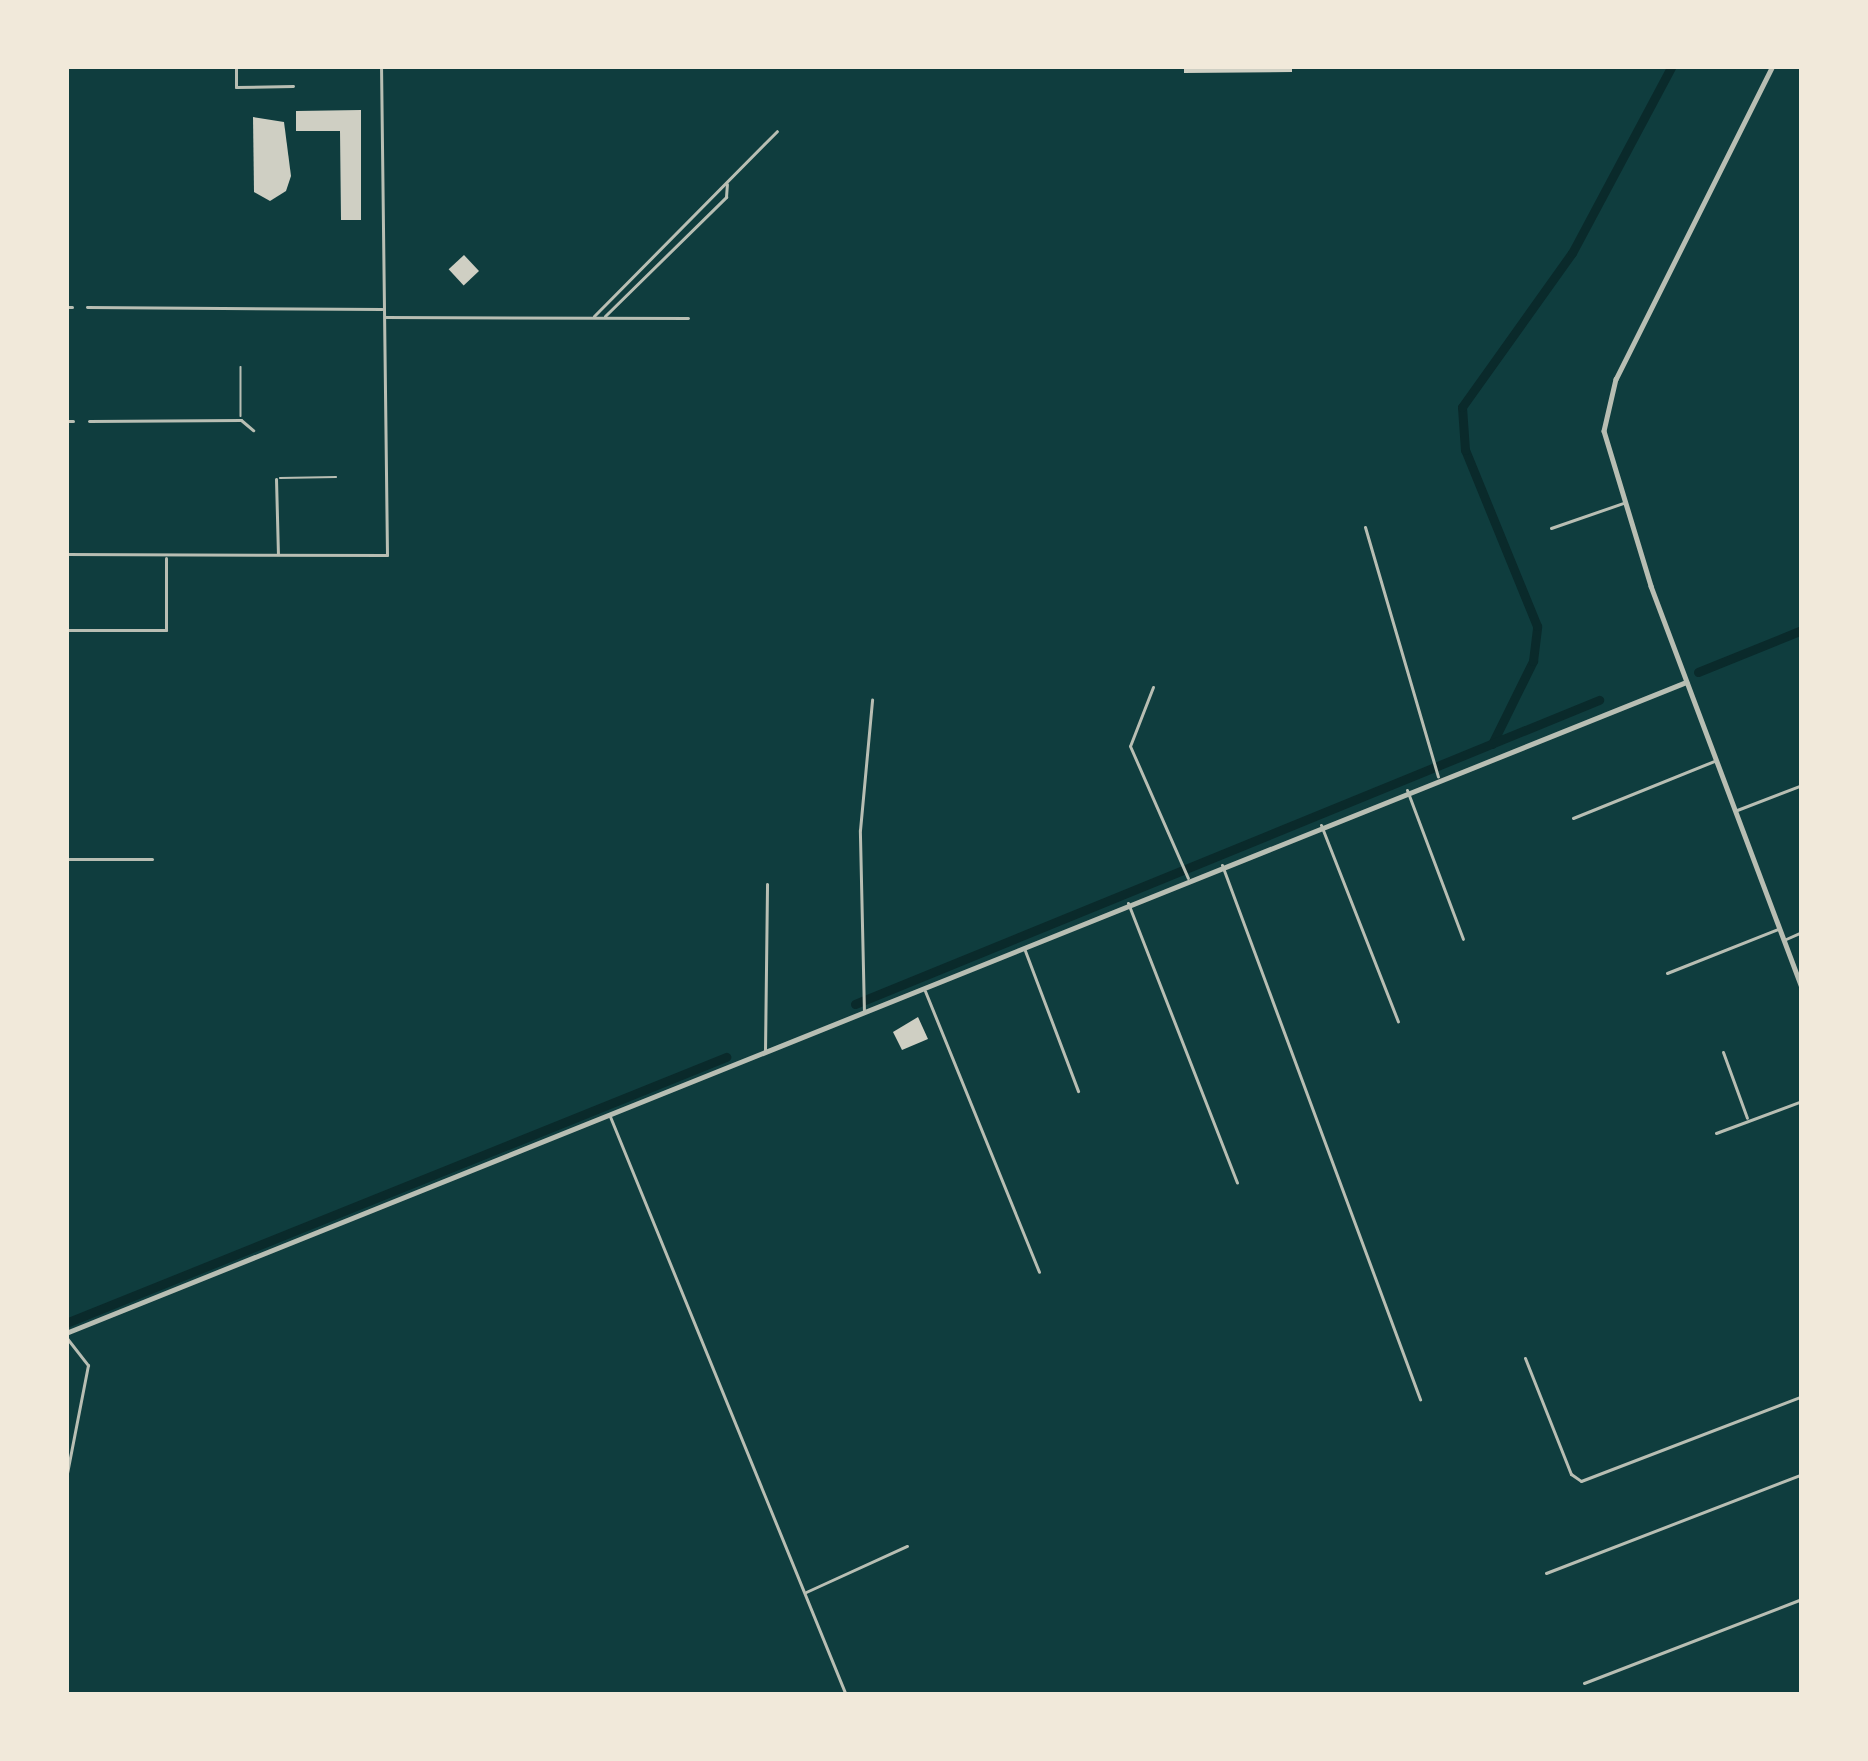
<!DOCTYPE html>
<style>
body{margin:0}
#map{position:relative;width:1868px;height:1761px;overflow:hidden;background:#0f3d3e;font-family:Montserrat,sans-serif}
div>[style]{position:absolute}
.canal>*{height:9px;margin:-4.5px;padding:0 4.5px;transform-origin:4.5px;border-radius:4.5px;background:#0a2a2b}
.building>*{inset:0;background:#cfcfc3;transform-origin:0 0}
.service>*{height:1.5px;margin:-0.75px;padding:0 0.75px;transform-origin:0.75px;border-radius:0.75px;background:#b8beb3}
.minor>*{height:3px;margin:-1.5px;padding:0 1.5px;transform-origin:1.5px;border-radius:1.5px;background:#b8beb3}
.tertiary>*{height:4.5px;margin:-2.25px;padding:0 2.25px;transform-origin:2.25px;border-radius:2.25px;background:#b8beb3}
span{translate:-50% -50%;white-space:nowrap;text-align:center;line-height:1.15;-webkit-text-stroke:10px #f1e9da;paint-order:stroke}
.frame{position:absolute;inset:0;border:69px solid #f1e9da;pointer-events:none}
</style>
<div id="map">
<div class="canal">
<i style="left:1698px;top:672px;width:112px;rotate:-22deg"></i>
<i style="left:1492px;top:744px;width:93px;rotate:-63.7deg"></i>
<i style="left:1533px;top:661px;width:35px;rotate:-83deg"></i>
<i style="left:1537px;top:626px;width:190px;rotate:-112.2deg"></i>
<i style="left:1465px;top:450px;width:43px;rotate:-94deg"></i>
<i style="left:1462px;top:407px;width:189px;rotate:-54.5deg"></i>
<i style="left:1572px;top:253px;width:212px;rotate:-61.9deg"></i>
<i style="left:855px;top:1004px;width:804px;rotate:-22.23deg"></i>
<i style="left:66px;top:1323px;width:712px;rotate:-21.95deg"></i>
</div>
<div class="building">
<i style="clip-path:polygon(1184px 66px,1292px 66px,1292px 72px,1184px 73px)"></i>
<i style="clip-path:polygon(361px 110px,361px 220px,341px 220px,340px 131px,296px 131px,296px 111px)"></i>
<i style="clip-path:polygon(253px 117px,284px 122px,291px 176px,286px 191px,270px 201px,254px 192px)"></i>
<i style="left:464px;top:255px;width:22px;height:21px;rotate:47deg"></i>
<i style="clip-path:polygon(918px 1017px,928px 1039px,902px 1050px,893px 1032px)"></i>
</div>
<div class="service">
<i style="left:241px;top:367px;width:49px;rotate:90deg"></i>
<i style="left:280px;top:478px;width:56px;rotate:-1deg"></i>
</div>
<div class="minor">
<i style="left:236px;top:66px;width:21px;rotate:90deg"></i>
<i style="left:236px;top:87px;width:57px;rotate:-1deg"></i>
<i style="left:66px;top:307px;width:6px"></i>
<i style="left:87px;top:307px;width:295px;rotate:0.4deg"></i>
<i style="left:594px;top:316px;width:260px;rotate:-45.3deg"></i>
<i style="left:605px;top:316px;width:170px;rotate:-44.5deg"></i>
<i style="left:726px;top:197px;width:13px;rotate:-86deg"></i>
<i style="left:385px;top:317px;width:303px;rotate:0.2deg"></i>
<i style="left:66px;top:421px;width:7px"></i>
<i style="left:89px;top:421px;width:152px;rotate:-0.4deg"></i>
<i style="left:241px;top:420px;width:16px;rotate:40deg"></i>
<i style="left:276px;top:479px;width:75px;rotate:88.5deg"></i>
<i style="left:1365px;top:527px;width:260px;rotate:73.7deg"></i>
<i style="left:1551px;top:528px;width:76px;rotate:-19.1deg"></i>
<i style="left:66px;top:554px;width:321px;rotate:0.2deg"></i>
<i style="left:387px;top:555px;width:489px;rotate:-90.7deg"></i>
<i style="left:66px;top:630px;width:100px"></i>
<i style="left:166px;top:630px;width:72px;rotate:-90deg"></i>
<i style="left:1153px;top:687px;width:63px;rotate:111.3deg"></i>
<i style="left:1130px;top:746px;width:144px;rotate:66.3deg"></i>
<i style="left:1407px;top:790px;width:159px;rotate:69.4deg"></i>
<i style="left:1737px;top:810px;width:70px;rotate:-21deg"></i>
<i style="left:1573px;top:818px;width:152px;rotate:-22deg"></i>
<i style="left:1321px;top:825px;width:211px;rotate:68.6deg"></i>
<i style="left:66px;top:859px;width:86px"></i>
<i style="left:1222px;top:865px;width:570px;rotate:69.66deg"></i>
<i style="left:1128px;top:903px;width:300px;rotate:68.7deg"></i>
<i style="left:1786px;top:939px;width:17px;rotate:-24deg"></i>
<i style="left:1024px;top:948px;width:153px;rotate:69.3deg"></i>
<i style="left:1667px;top:973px;width:119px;rotate:-21.6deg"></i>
<i style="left:925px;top:991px;width:303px;rotate:67.9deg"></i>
<i style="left:864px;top:1013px;width:183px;rotate:-91.3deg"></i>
<i style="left:860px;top:830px;width:131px;rotate:-84.7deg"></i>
<i style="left:765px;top:1051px;width:167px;rotate:-89.3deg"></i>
<i style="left:1723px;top:1052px;width:70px;rotate:70deg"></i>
<i style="left:609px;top:1114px;width:627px;rotate:67.81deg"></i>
<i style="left:1716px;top:1133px;width:92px;rotate:-20.4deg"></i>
<i style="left:66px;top:1337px;width:36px;rotate:52deg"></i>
<i style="left:88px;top:1365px;width:115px;rotate:101deg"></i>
<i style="left:1525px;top:1358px;width:125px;rotate:68.4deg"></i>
<i style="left:1571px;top:1474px;width:12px;rotate:35deg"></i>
<i style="left:1581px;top:1481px;width:237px;rotate:-21deg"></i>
<i style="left:1546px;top:1573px;width:274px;rotate:-21.1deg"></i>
<i style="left:806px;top:1592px;width:111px;rotate:-24.5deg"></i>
<i style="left:1584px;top:1683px;width:234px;rotate:-21.1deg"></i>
</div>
<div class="tertiary">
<i style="left:1773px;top:66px;width:350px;rotate:116.6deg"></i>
<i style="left:1616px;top:379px;width:53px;rotate:103deg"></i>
<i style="left:1604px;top:431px;width:162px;rotate:73.1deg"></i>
<i style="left:1651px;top:586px;width:428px;rotate:69.4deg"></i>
<i style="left:66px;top:1333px;width:1746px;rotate:-21.89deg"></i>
</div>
<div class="frame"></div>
</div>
